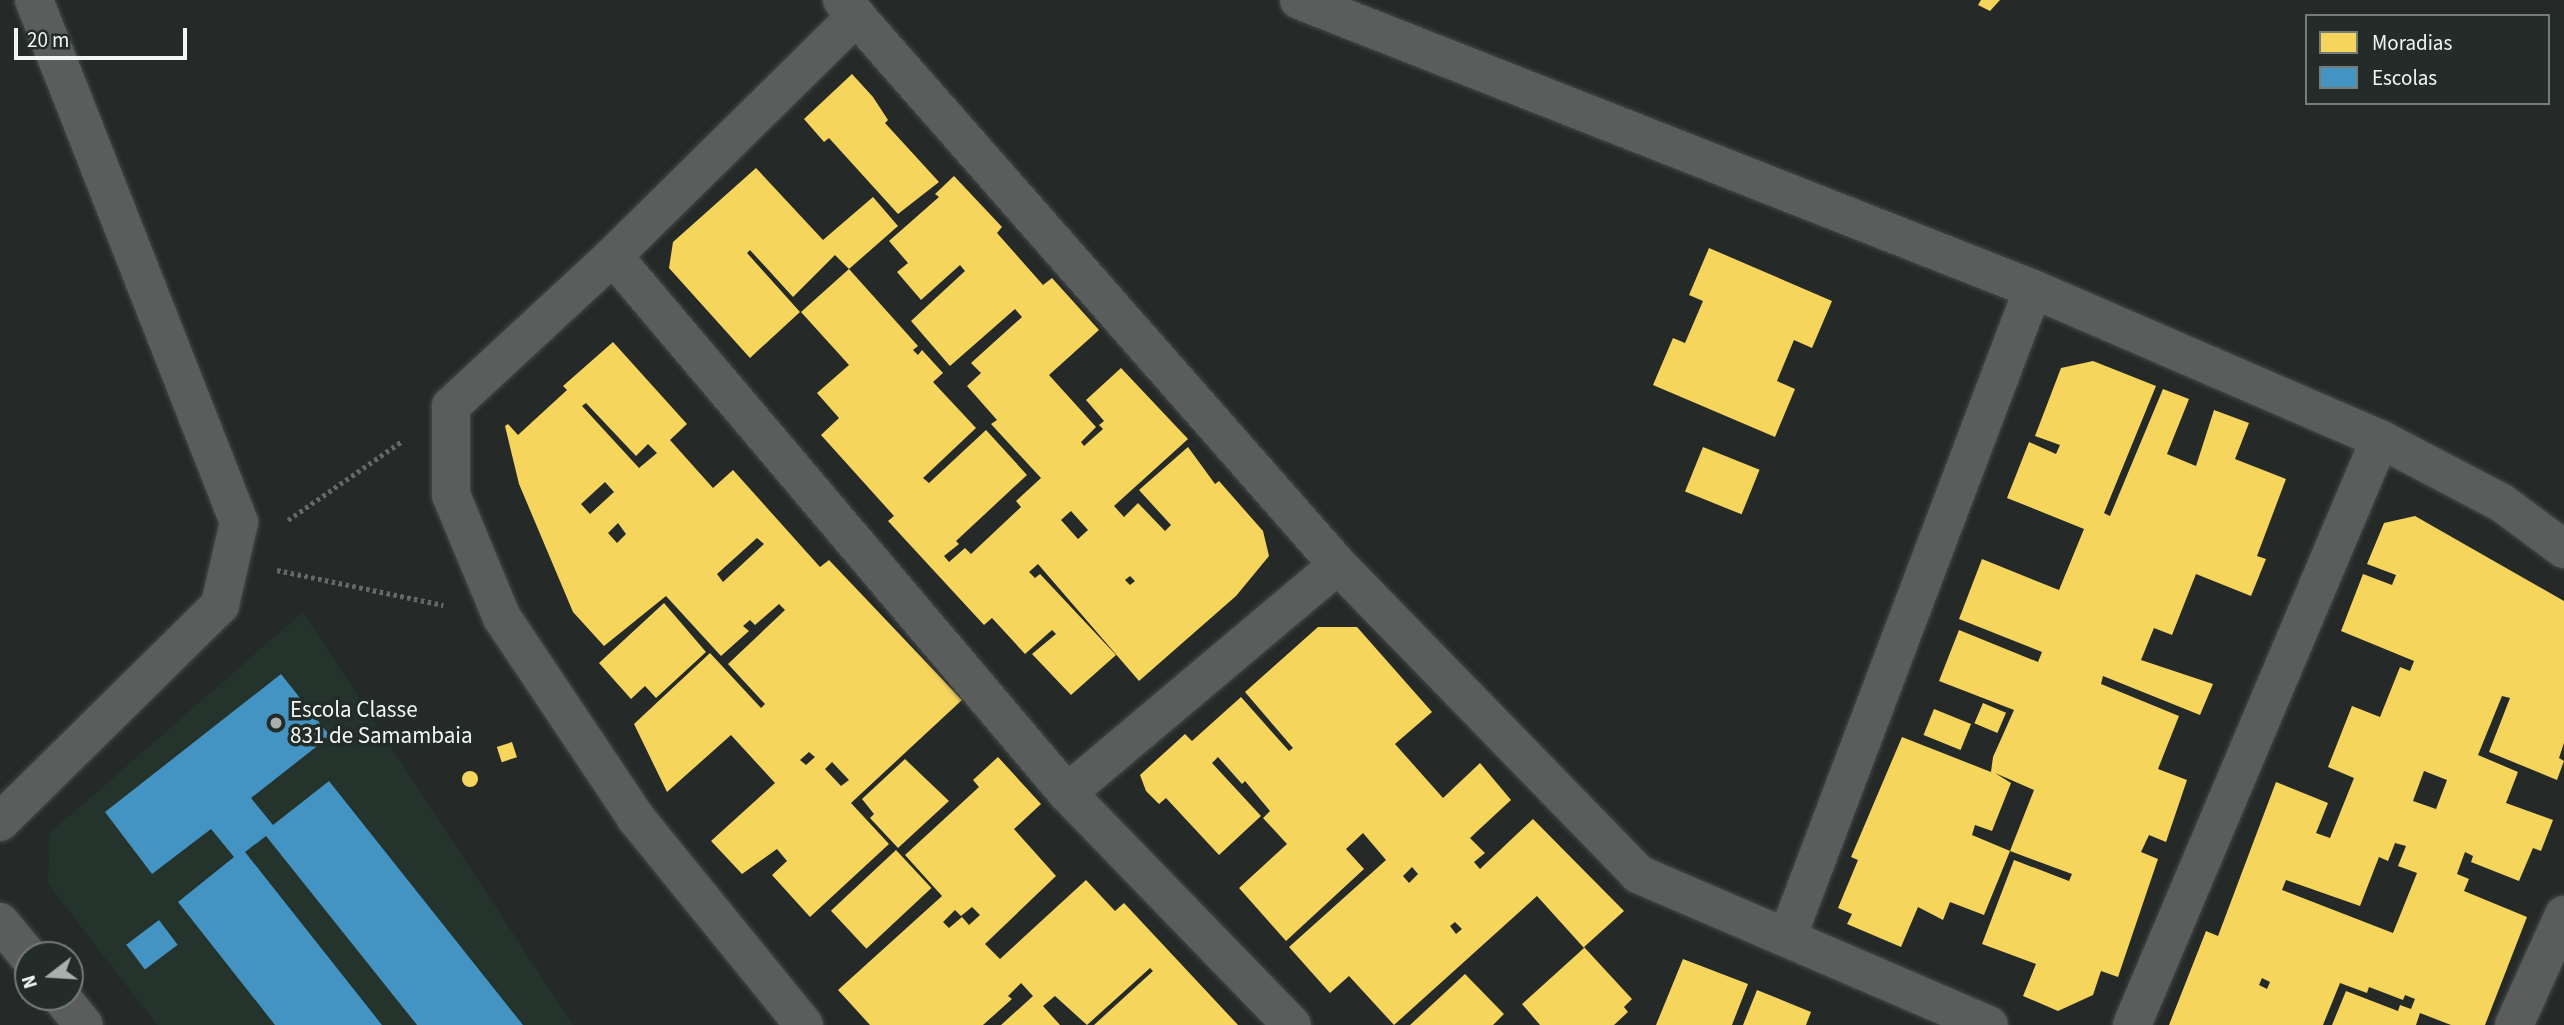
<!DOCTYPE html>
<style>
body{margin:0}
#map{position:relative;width:2564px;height:1025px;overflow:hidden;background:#252a28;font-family:"Source Sans 3",sans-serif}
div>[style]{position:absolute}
.built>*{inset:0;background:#24332c}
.homes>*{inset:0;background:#f6d55c;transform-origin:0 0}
.round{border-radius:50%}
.schools>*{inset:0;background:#4393c3;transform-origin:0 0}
.path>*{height:4.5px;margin-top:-2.25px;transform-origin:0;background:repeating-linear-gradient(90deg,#656867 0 3.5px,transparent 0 7px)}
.roads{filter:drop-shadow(0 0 2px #444946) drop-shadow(0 0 2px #444946)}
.minor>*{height:38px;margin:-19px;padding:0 19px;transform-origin:19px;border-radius:19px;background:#5a5d5c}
.dots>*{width:19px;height:19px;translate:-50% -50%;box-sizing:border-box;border:4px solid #232c28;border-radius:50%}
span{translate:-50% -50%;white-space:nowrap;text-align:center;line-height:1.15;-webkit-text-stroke:7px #232c28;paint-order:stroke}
.poi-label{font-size:23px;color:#f0f7f3}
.left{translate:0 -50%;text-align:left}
.legend{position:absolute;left:2305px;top:14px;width:245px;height:91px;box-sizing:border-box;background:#232c28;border:2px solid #757d79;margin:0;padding:9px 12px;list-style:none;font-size:21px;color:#f0f7f3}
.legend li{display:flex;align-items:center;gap:14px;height:35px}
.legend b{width:35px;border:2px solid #757d79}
.north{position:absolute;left:14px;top:941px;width:70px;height:70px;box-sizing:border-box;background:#232c28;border:2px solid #757d79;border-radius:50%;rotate:253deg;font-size:19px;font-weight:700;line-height:28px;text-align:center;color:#f0f7f3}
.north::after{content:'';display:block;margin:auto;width:24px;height:32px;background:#a9afac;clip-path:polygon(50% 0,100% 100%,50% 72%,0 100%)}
.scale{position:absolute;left:14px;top:28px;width:173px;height:32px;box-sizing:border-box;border:4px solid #f0f7f3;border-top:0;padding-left:9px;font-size:21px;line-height:24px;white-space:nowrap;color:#f0f7f3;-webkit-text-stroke:5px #232c28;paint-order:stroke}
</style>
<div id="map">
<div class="built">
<i style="clip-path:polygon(303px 612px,573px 1025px,157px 1025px,48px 884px,50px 833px)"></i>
</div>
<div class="homes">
<i style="clip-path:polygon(1981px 0,2000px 0,1990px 11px,1978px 5px)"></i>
<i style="clip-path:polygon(852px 74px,873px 97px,888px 120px,885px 123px,939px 182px,898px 214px,829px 138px,824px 142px,804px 119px)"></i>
<i style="clip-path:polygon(756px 168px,823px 240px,873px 197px,898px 226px,849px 269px,835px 255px,793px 297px,750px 250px,747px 253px,800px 312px,750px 358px,669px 268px,673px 242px)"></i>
<i style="clip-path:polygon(evenodd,954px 176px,1002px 227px,997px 233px,1043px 285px,1052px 278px,1099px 330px,1049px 375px,1096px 427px,1081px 442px,1084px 446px,1103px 429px,1099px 425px,1104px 421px,1086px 400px,1121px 368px,1188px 439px,1114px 506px,1124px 517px,1138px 503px,1165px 531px,1171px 525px,1139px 490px,1188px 447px,1215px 484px,1219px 481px,1263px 531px,1269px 556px,1236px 596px,1139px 681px,1038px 564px,1029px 572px,1035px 578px,1040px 574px,1116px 655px,1071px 695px,1032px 654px,1056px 634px,1052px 630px,1025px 654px,992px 618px,984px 625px,888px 521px,894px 516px,821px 435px,839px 418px,817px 393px,849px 365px,801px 312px,849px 269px,918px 346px,913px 350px,918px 355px,922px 350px,943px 373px,933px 382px,976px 428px,923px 478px,929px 483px,986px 430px,1027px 475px,956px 541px,959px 544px,944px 556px,949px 562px,965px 548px,971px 554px,1021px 507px,1016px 501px,1041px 478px,991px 424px,997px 420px,967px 386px,981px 373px,971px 363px,1022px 317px,1015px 309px,950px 366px,911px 321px,965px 271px,960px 265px,921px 300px,897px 272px,908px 263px,889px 241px,939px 197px,935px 194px,954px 176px,1071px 511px,1088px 530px,1078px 539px,1061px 520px,1071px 511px,954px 176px,1130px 576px,1135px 581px,1130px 585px,1125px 580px,1130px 576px)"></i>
<i style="clip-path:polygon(1709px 248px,1832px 301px,1812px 348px,1794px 340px,1777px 381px,1795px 389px,1775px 437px,1653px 385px,1673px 338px,1685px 343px,1703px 301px,1689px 295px)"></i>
<i style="clip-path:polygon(evenodd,613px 342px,687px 424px,670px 440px,713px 488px,733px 470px,820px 567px,829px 560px,962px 700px,851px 803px,889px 844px,810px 917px,772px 875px,787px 861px,777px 849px,742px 874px,711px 841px,775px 783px,731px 735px,667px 792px,634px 724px,710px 653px,761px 708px,765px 704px,728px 664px,785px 610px,779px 604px,755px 625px,750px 620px,743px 626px,749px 631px,721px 656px,666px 596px,604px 646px,573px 612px,519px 484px,505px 426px,508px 424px,518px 435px,567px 390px,563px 386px,613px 342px,586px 403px,636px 456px,648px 444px,657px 453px,639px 468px,582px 406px,586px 403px,613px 342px,605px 482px,614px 492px,590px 514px,581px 504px,605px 482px,613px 342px,618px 523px,626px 534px,617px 543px,608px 533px,618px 523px,613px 342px,757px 538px,764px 544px,723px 582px,717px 574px,757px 538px,613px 342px,809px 752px,815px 757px,806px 765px,800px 760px,809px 752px,613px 342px,832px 762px,849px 780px,841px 786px,825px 769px,832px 762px)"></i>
<i style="clip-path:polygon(2093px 361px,2156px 386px,2104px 513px,2110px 516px,2163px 389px,2189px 399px,2167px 454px,2196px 466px,2214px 410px,2249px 423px,2235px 459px,2286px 479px,2257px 556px,2266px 559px,2251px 596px,2196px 574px,2172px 635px,2154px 628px,2141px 660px,2213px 684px,2200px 715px,2103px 676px,2101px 684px,2179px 716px,2158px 769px,2187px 780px,2166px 842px,2149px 835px,2141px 852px,2158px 859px,2118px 977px,2101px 971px,2093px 995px,2058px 1011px,2023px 996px,2036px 964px,1982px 944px,2014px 860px,2069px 881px,2072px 874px,2010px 851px,2034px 790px,1995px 773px,2011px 783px,1992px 831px,1975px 825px,1972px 835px,2010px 851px,1984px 915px,1950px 902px,1943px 920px,1918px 907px,1901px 947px,1847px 924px,1852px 914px,1838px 908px,1858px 860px,1851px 857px,1902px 737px,1991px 772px,1993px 757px,2014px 710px,1939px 681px,1959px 630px,2038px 662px,2042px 652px,1959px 619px,1982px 559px,2059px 590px,2084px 529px,2007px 498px,2029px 442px,2056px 454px,2060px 445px,2035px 436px,2061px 368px)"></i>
<i style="left:1703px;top:447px;width:61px;height:48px;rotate:22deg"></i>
<i style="clip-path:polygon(evenodd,2415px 516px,2564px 601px,2564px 743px,2559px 758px,2564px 761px,2557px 780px,2489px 752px,2510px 698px,2502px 696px,2478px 755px,2518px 772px,2506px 803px,2553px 820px,2541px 851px,2533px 848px,2519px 881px,2471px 862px,2473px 856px,2465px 852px,2457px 874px,2469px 879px,2464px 891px,2527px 917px,2485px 1025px,2451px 1025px,2420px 1013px,2416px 1025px,2332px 1025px,2346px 991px,2398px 1011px,2400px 1005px,2411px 1009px,2415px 999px,2405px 995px,2403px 1000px,2369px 987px,2367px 993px,2340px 983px,2323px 1025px,2169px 1025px,2206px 931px,2218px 936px,2276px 782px,2328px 803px,2316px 833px,2330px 838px,2354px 778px,2328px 767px,2352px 706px,2380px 717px,2400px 667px,2410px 671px,2414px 661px,2341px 631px,2363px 574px,2392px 585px,2396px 575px,2367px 564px,2384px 523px,2415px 516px,2424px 771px,2447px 780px,2436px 809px,2413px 801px,2424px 771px,2415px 516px,2395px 843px,2406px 846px,2398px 866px,2417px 873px,2393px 933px,2282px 890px,2286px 880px,2360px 906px,2379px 857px,2388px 861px,2395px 843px,2415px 516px,2262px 978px,2270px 982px,2267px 989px,2259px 985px,2262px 978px)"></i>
<i style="clip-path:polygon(664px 603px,706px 652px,656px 698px,645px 686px,631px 699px,599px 663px)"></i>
<i style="clip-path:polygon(evenodd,1318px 627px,1357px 627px,1432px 712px,1395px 744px,1443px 798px,1480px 763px,1511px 800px,1470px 838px,1485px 853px,1474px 862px,1480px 869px,1533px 819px,1624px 911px,1584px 947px,1632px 999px,1624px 1007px,1628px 1012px,1614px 1025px,1540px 1025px,1522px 1004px,1584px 948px,1537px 896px,1394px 1025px,1349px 976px,1330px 993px,1289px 947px,1386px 860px,1363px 833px,1346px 849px,1364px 869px,1286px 941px,1239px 888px,1287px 844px,1263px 818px,1270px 811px,1245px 781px,1242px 784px,1218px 757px,1212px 763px,1261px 816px,1219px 855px,1166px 798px,1159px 804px,1146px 791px,1140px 775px,1185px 734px,1192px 741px,1241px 697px,1289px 751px,1293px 748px,1245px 692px,1318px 627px,1412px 867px,1418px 874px,1409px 883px,1403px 876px,1412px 867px,1318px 627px,1455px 922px,1462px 929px,1456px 934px,1450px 926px,1455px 922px)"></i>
<i style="left:1983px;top:703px;width:25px;height:22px;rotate:23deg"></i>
<i style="left:1934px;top:709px;width:40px;height:28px;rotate:22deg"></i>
<i style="left:512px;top:742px;width:16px;height:16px;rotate:72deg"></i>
<i style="clip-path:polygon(evenodd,998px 757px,1041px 804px,1014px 829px,1056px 876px,985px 944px,1000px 959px,1086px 880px,1115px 911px,1124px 903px,1238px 1025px,1094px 1025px,1153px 971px,1150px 968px,1087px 1025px,1055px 996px,1043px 1006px,1060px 1025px,1001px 1025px,1033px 996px,1021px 983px,1008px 996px,1012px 999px,983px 1025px,870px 1025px,838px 990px,942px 896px,905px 855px,979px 787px,973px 780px,998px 757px,972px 907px,980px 915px,969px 925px,962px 917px,949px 928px,943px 922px,955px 910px,961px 916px,972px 907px)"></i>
<i style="clip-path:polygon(905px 759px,949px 801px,898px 848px,870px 818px,874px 814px,862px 799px)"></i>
<i class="round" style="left:462px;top:771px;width:16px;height:16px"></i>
<i style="left:896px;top:850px;width:52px;height:89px;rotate:47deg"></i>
<i style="clip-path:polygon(1683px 959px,1748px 984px,1732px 1025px,1656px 1025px)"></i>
<i style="clip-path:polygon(1465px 974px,1504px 1014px,1493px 1025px,1410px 1025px)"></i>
<i style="clip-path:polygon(1757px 990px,1811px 1012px,1806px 1025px,1743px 1025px)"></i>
</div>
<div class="schools">
<i style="clip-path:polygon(281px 674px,330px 736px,251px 798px,273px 825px,329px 781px,523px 1025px,417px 1025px,266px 836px,245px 852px,382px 1025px,275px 1025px,178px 902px,234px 857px,211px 829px,152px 874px,105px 812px)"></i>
<i style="left:159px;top:920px;width:31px;height:41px;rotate:53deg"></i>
</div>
<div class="path">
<i style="left:288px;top:520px;width:139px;rotate:-34.7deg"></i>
<i style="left:277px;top:570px;width:170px;rotate:11.9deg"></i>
</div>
<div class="roads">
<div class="minor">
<i style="left:842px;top:0;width:752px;rotate:48.72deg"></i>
<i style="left:1338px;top:565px;width:431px;rotate:45.8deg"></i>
<i style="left:1638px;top:874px;width:382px;rotate:23.3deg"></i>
<i style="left:1299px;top:0;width:789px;rotate:21.49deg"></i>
<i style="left:2033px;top:289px;width:378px;rotate:23.4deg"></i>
<i style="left:2380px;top:439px;width:138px;rotate:27.7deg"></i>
<i style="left:2502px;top:503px;width:77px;rotate:36.6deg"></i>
<i style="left:613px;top:256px;width:703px;rotate:49.79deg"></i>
<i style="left:1067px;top:793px;width:323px;rotate:45.9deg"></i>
<i style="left:1067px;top:793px;width:354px;rotate:-40.1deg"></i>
<i style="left:0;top:822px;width:309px;rotate:-44.6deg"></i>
<i style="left:220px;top:605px;width:85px;rotate:-77.1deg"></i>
<i style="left:239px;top:522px;width:561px;rotate:-111.44deg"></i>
<i style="left:0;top:922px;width:44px;rotate:50.5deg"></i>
<i style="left:1787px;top:938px;width:694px;rotate:-69.24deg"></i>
<i style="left:61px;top:997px;width:36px;rotate:51deg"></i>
<i style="left:804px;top:1025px;width:267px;rotate:-129.1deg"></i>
<i style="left:636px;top:818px;width:241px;rotate:-123.8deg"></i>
<i style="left:502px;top:618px;width:133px;rotate:-112.5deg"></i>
<i style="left:451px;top:495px;width:89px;rotate:-90deg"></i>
<i style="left:451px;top:406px;width:221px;rotate:-42.8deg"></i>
<i style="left:613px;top:256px;width:342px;rotate:-44.6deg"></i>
<i style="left:2132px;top:1025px;width:636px;rotate:-67.06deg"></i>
<i style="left:2514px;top:1025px;width:121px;rotate:-65.6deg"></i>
</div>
</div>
<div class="dots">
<i style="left:276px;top:723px;background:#a9afac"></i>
</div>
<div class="poi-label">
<span class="left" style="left:290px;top:723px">Escola Classe<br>831 de Samambaia</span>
</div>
<ul class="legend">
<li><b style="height:19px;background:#f6d55c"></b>Moradias</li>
<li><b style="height:19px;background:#4393c3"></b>Escolas</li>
</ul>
<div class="north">N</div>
<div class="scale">20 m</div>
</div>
